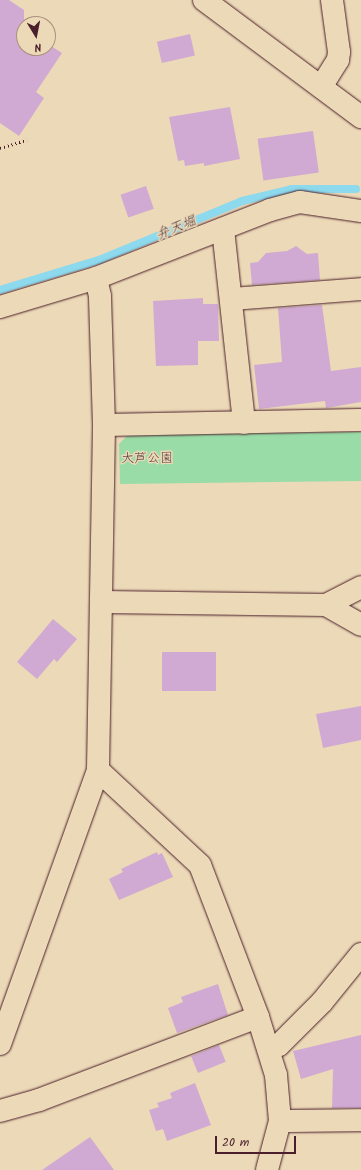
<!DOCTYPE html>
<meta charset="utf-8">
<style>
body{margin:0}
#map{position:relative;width:361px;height:1170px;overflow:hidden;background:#ecd9b7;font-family:Kalam,"Klee One",sans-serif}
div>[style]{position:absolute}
.green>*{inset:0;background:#9adca7}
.stream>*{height:8px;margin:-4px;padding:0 4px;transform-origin:4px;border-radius:4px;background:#8dd9ed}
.building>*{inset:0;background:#d0aad2;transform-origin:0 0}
.path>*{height:2.5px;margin-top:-1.25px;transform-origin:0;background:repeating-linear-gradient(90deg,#4a1f2b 0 1px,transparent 0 4px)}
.roads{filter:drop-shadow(0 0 1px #4a1f2b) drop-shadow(0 0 1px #4a1f2b)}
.minor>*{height:22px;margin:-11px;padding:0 11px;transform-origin:11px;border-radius:11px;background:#ecd9b7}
span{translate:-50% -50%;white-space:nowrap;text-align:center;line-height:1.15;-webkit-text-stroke:3px #ecd9b7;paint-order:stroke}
.park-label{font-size:13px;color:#563b3e}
.water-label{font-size:14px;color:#543b48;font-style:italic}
.north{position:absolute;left:16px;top:16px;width:40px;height:40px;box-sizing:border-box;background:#ecd9b7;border:1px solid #ab8f7f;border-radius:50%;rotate:170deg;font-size:11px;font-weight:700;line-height:16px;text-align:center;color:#4a1f2b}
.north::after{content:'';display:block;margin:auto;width:14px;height:18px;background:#4a1f2b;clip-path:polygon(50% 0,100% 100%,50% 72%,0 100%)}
.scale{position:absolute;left:215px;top:1136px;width:81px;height:18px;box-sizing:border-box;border:2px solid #4a1f2b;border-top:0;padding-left:5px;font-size:12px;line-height:14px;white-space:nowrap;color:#4a1f2b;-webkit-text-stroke:3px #ecd9b7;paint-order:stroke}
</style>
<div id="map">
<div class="green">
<i style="clip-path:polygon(361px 432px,361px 481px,120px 484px,119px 444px,129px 434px)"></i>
</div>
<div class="stream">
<i style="left:0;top:290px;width:103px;rotate:-16.9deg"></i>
<i style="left:99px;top:260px;width:155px;rotate:-22.4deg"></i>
<i style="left:242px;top:201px;width:51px;rotate:-13.5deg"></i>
<i style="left:292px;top:189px;width:64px"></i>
</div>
<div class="building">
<i style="clip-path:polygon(0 0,9px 0,24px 10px,24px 48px,48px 48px,48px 44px,62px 53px,36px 92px,44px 98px,19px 136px,0 123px)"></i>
<i style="left:190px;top:34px;width:22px;height:34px;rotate:77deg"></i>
<i style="clip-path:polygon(230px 107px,240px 159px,204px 166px,204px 163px,185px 166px,184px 160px,178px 161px,169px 117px)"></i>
<i style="left:313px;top:131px;width:42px;height:56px;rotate:82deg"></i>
<i style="left:146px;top:186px;width:24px;height:27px;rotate:71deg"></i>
<i style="clip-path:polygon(296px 246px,307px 254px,318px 253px,320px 280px,252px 285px,250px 263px,258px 262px,266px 253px,287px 251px)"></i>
<i style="clip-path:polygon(203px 298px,203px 304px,218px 304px,219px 341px,198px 341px,198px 365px,156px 366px,153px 301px)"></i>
<i style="clip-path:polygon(322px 305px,331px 371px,361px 367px,361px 402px,326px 408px,325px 401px,259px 409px,254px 365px,282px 362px,278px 308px)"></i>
<i style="clip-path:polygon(53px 619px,77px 639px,57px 662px,54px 659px,37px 679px,17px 662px)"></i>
<i style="left:162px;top:652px;width:54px;height:39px"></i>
<i style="clip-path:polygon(361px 706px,361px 740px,323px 748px,316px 714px)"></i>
<i style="clip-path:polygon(157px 852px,158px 855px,162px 853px,173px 877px,119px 900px,109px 879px,123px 872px,121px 869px)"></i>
<i style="clip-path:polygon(218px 984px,228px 1015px,177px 1033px,168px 1008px,183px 1002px,181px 997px)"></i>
<i style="clip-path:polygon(361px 1035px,361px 1108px,332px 1108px,333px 1069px,301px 1079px,293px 1051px)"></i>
<i style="left:219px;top:1045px;width:18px;height:30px;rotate:68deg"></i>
<i style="clip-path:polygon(195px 1083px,211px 1125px,167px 1141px,163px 1129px,156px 1131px,149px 1110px,159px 1107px,157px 1103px,172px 1098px,170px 1093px)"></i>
<i style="clip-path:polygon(90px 1137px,114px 1170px,42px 1170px)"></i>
</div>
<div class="path">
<i style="left:0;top:148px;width:28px;rotate:-17deg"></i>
</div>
<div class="roads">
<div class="minor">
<i style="left:204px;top:0;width:196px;rotate:36.7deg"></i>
<i style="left:321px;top:87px;width:32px;rotate:-58deg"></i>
<i style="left:338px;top:60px;width:8px;rotate:-83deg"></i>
<i style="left:339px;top:52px;width:52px;rotate:-97.7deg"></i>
<i style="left:223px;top:229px;width:195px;rotate:83.8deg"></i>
<i style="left:232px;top:299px;width:129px;rotate:-4.4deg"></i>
<i style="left:0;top:307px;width:100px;rotate:-16.8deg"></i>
<i style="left:96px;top:278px;width:187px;rotate:-21.3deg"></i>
<i style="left:270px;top:210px;width:31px;rotate:-15deg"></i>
<i style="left:300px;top:202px;width:62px;rotate:8.4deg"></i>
<i style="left:104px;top:425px;width:257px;rotate:-1.1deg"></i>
<i style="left:103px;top:602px;width:223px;rotate:0.8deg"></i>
<i style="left:326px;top:605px;width:39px;rotate:-27deg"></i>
<i style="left:326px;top:605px;width:40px;rotate:29.7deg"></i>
<i style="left:98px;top:770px;width:139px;rotate:43deg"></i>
<i style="left:200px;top:865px;width:163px;rotate:69.1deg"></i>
<i style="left:258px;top:1017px;width:61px;rotate:72.8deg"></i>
<i style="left:276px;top:1075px;width:46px;rotate:85deg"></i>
<i style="left:280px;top:1121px;width:51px;rotate:104.9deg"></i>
<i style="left:0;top:1044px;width:291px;rotate:-70.3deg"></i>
<i style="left:98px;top:770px;width:345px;rotate:-89deg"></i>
<i style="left:104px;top:425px;width:129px;rotate:-91.8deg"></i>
<i style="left:100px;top:296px;width:18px;rotate:-103deg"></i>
<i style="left:268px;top:1048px;width:11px;rotate:-15deg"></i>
<i style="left:279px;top:1045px;width:61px;rotate:-45deg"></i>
<i style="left:322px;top:1002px;width:62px;rotate:-50.9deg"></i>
<i style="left:0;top:1111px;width:41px;rotate:-15.8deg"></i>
<i style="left:39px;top:1100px;width:234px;rotate:-20.8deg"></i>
<i style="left:280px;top:1121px;width:81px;rotate:-0.7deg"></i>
</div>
</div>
<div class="park-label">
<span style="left:147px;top:459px">大芦公園</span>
</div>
<div class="water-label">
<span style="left:176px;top:228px;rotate:-22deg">弁天堀</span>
</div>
<div class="north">N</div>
<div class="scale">20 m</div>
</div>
